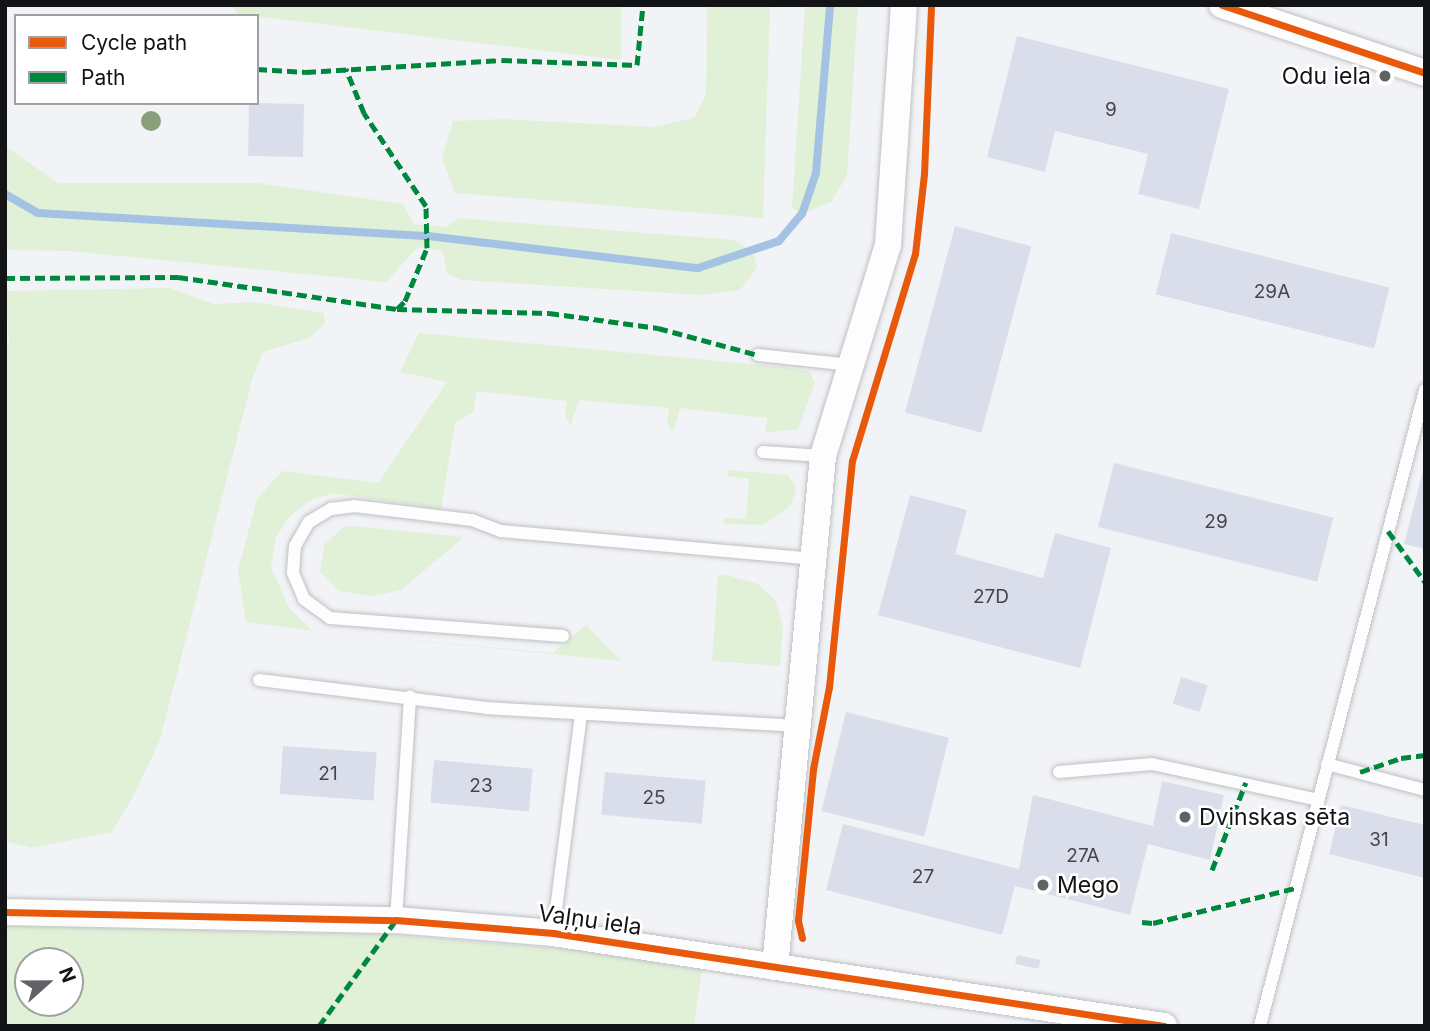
<!DOCTYPE html>
<meta charset="utf-8">
<style>
body{margin:0}
#map{position:relative;width:1430px;height:1031px;overflow:hidden;background:#f2f3f7;font-family:Inter,sans-serif}
div>[style]{position:absolute}
.green>*{inset:0;background:#e0f1d8}
.stream>*{height:8px;margin:-4px;padding:0 4px;transform-origin:4px;border-radius:4px;background:#a4c3e4}
.building>*{inset:0;background:#d9deea;transform-origin:0 0}
.roads{filter:drop-shadow(0 0 2px #bfc0c3) drop-shadow(0 0 2px #bfc0c3)}
.lane>*{height:12px;margin:-6px;padding:0 6px;transform-origin:6px;border-radius:6px;background:#fdfdfe}
.street>*{height:26px;margin:-13px;padding:0 13px;transform-origin:13px;border-radius:13px;background:#fdfdfe}
.quiet>*{height:5px;margin-top:-2.5px;transform-origin:0;background:repeating-linear-gradient(90deg,#00873e 0 10px,transparent 0 15px)}
.cycleway>*{height:7px;margin:-3.5px;padding:0 3.5px;transform-origin:3.5px;border-radius:3.5px;background:#e8590c}
.trees>*{width:20px;height:20px;margin:-10px;border-radius:50%;background:#899f77}
.dots>*{width:19px;height:19px;translate:-50% -50%;box-sizing:border-box;border:4px solid #fff;border-radius:50%}
span{translate:-50% -50%;white-space:nowrap;text-align:center;line-height:1.15;-webkit-text-stroke:5px #fff;paint-order:stroke}
.number-label{font-size:19px;color:#44464b}
.number-label span{-webkit-text-stroke-width:0}
.poi-label{font-size:23px;color:#131416}
.right{translate:-100% -50%;text-align:right}
.left{translate:0 -50%;text-align:left}
.street-label{font-size:23px;color:#131416}
.frame{position:absolute;inset:0;border:7px solid #131416;pointer-events:none}
.legend{position:absolute;left:14px;top:14px;width:245px;height:91px;box-sizing:border-box;background:#fff;border:2px solid #a1a1a2;margin:0;padding:9px 12px;list-style:none;font-size:21px;color:#131416}
.legend li{display:flex;align-items:center;gap:14px;height:35px}
.legend b{width:35px;border:2px solid #a1a1a2}
.north{position:absolute;left:14px;top:947px;width:70px;height:70px;box-sizing:border-box;background:#fff;border:2px solid #a1a1a2;border-radius:50%;rotate:69deg;font-size:19px;font-weight:700;line-height:28px;text-align:center;color:#131416}
.north::after{content:'';display:block;margin:auto;width:24px;height:32px;background:#616265;clip-path:polygon(50% 0,100% 100%,50% 72%,0 100%)}
</style>
<div id="map">
<div class="green">
<i style="clip-path:polygon(230px 5px,621px 5px,621px 60px,238px 14px)"></i>
<i style="clip-path:polygon(707px 5px,770px 5px,763px 218px,455px 193px,442px 158px,453px 121px,505px 119px,653px 127px,694px 118px,706px 95px)"></i>
<i style="clip-path:polygon(805px 5px,858px 5px,847px 176px,831px 202px,802px 214px,792px 208px)"></i>
<i style="clip-path:polygon(5px 146px,58px 183px,257px 183px,403px 204px,414px 224px,447px 227px,458px 218px,735px 240px,753px 252px,757px 268px,740px 290px,700px 295px,461px 280px,447px 274px,443px 251px,418px 247px,386px 282px,69px 251px,5px 250px)"></i>
<i style="clip-path:polygon(170px 288px,213px 304px,254px 302px,323px 313px,325px 323px,309px 338px,263px 352px,252px 380px,160px 740px,133px 797px,112px 832px,31px 848px,5px 841px,5px 356px,9px 342px,5px 291px)"></i>
<i style="clip-path:polygon(419px 333px,783px 367px,809px 371px,815px 383px,798px 429px,765px 433px,767px 418px,680px 408px,673px 432px,667px 423px,669px 408px,579px 400px,571px 425px,565px 417px,567px 401px,477px 391px,473px 412px,455px 423px,441px 509px,333px 493px,311px 500px,290px 516px,276px 537px,271px 567px,289px 608px,313px 631px,246px 622px,238px 570px,257px 499px,282px 471px,378px 483px,447px 382px,400px 372px)"></i>
<i style="clip-path:polygon(728px 470px,788px 475px,796px 487px,792px 504px,764px 525px,724px 524px,724px 518px,746px 519px,749px 479px,727px 476px)"></i>
<i style="clip-path:polygon(343px 527px,353px 526px,464px 537px,401px 590px,372px 596px,339px 591px,320px 572px,324px 545px)"></i>
<i style="clip-path:polygon(727px 575px,758px 584px,775px 600px,783px 625px,780px 666px,712px 661px,718px 576px)"></i>
<i style="clip-path:polygon(586px 625px,621px 661px,330px 632px,553px 653px)"></i>
<i style="clip-path:polygon(evenodd,5px 925px,393px 935px,575px 950px,702px 970px,694px 1026px,5px 1026px,5px 925px,28px 961px,70px 961px,70px 1003px,28px 1003px,28px 961px)"></i>
</div>
<div class="stream">
<i style="left:5px;top:194px;width:38px;rotate:30deg"></i>
<i style="left:38px;top:213px;width:391px;rotate:3.4deg"></i>
<i style="left:428px;top:236px;width:272px;rotate:6.8deg"></i>
<i style="left:698px;top:268px;width:85px;rotate:-18.4deg"></i>
<i style="left:779px;top:241px;width:35px;rotate:-50deg"></i>
<i style="left:802px;top:214px;width:43px;rotate:-71.1deg"></i>
<i style="left:816px;top:173px;width:169px;rotate:-85.2deg"></i>
</div>
<div class="building">
<i style="clip-path:polygon(1017px 36px,1229px 89px,1199px 209px,1138px 194px,1148px 154px,1055px 131px,1045px 172px,987px 157px)"></i>
<i style="left:249px;top:103px;width:55px;height:53px;rotate:1deg"></i>
<i style="left:955px;top:226px;width:79px;height:193px;rotate:15deg"></i>
<i style="left:1171px;top:233px;width:225px;height:63px;rotate:14deg"></i>
<i style="left:1114px;top:463px;width:226px;height:66px;rotate:14deg"></i>
<i style="clip-path:polygon(1424px 467px,1425px 467px,1425px 549px,1404px 544px)"></i>
<i style="clip-path:polygon(910px 495px,967px 510px,955px 554px,1043px 578px,1055px 533px,1111px 548px,1080px 668px,878px 615px)"></i>
<i style="left:1181px;top:677px;width:28px;height:28px;rotate:17deg"></i>
<i style="left:846px;top:712px;width:106px;height:102px;rotate:14deg"></i>
<i style="left:283px;top:746px;width:94px;height:48px;rotate:4deg"></i>
<i style="left:434px;top:760px;width:99px;height:43px;rotate:5deg"></i>
<i style="left:605px;top:772px;width:101px;height:43px;rotate:5deg"></i>
<i style="clip-path:polygon(1162px 781px,1224px 795px,1210px 860px,1148px 844px,1130px 915px,1015px 886px,1002px 935px,826px 890px,843px 824px,1019px 869px,1033px 795px,1153px 826px)"></i>
<i style="clip-path:polygon(1341px 805px,1425px 825px,1425px 878px,1329px 854px)"></i>
<i style="left:1017px;top:955px;width:24px;height:9px;rotate:12deg"></i>
</div>
<div class="roads">
<div class="lane">
<i style="left:758px;top:355px;width:94px;rotate:6.1deg"></i>
<i style="left:763px;top:452px;width:60px;rotate:3.8deg"></i>
<i style="left:563px;top:636px;width:234px;rotate:-175.6deg"></i>
<i style="left:330px;top:618px;width:32px;rotate:-144deg"></i>
<i style="left:304px;top:599px;width:28px;rotate:-113deg"></i>
<i style="left:293px;top:573px;width:27px;rotate:-86deg"></i>
<i style="left:295px;top:546px;width:28px;rotate:-60deg"></i>
<i style="left:309px;top:522px;width:26px;rotate:-31deg"></i>
<i style="left:331px;top:509px;width:23px;rotate:-7deg"></i>
<i style="left:354px;top:506px;width:119px;rotate:6.8deg"></i>
<i style="left:472px;top:520px;width:31px;rotate:21deg"></i>
<i style="left:501px;top:531px;width:312px;rotate:5.1deg"></i>
<i style="left:259px;top:680px;width:229px;rotate:7deg"></i>
<i style="left:486px;top:708px;width:312px;rotate:3.3deg"></i>
<i style="left:1327px;top:764px;width:101px;rotate:14.9deg"></i>
<i style="left:1059px;top:772px;width:93px;rotate:-4.9deg"></i>
<i style="left:1152px;top:764px;width:170px;rotate:12.2deg"></i>
<i style="left:396px;top:920px;width:224px;rotate:-86.4deg"></i>
<i style="left:553px;top:933px;width:220px;rotate:-82.7deg"></i>
<i style="left:1260px;top:1026px;width:657px;rotate:-75.46deg"></i>
</div>
<div class="street">
<i style="left:1222px;top:5px;width:214px;rotate:18.5deg"></i>
<i style="left:5px;top:912px;width:391px;rotate:1.2deg"></i>
<i style="left:396px;top:920px;width:158px;rotate:4.7deg"></i>
<i style="left:553px;top:933px;width:618px;rotate:8.65deg"></i>
<i style="left:775px;top:967px;width:513px;rotate:-84.63deg"></i>
<i style="left:823px;top:456px;width:221px;rotate:-72.9deg"></i>
<i style="left:888px;top:245px;width:241px;rotate:-86.2deg"></i>
</div>
</div>
<div class="quiet">
<i style="left:257px;top:69px;width:49px;rotate:3.5deg"></i>
<i style="left:306px;top:72px;width:196px;rotate:-3.5deg"></i>
<i style="left:502px;top:60px;width:135px;rotate:2.1deg"></i>
<i style="left:637px;top:65px;width:60px;rotate:-84.3deg"></i>
<i style="left:5px;top:278px;width:173px;rotate:-0.3deg"></i>
<i style="left:178px;top:277px;width:221px;rotate:8.3deg"></i>
<i style="left:397px;top:309px;width:11px;rotate:-45deg"></i>
<i style="left:405px;top:301px;width:57px;rotate:-67.5deg"></i>
<i style="left:427px;top:248px;width:42px;rotate:-91.4deg"></i>
<i style="left:426px;top:206px;width:112px;rotate:-123.7deg"></i>
<i style="left:364px;top:113px;width:48px;rotate:-112.2deg"></i>
<i style="left:397px;top:309px;width:152px;rotate:1.5deg"></i>
<i style="left:549px;top:313px;width:110px;rotate:7.8deg"></i>
<i style="left:658px;top:328px;width:104px;rotate:15.1deg"></i>
<i style="left:1388px;top:531px;width:63px;rotate:54deg"></i>
<i style="left:1360px;top:772px;width:43px;rotate:-18.9deg"></i>
<i style="left:1401px;top:758px;width:24px;rotate:-7deg"></i>
<i style="left:1212px;top:870px;width:94px;rotate:-68.9deg"></i>
<i style="left:1142px;top:922px;width:11px;rotate:5deg"></i>
<i style="left:1153px;top:923px;width:147px;rotate:-13.8deg"></i>
<i style="left:319px;top:1026px;width:131px;rotate:-54deg"></i>
</div>
<div class="cycleway">
<i style="left:1222px;top:5px;width:214px;rotate:18.5deg"></i>
<i style="left:5px;top:912px;width:391px;rotate:1.2deg"></i>
<i style="left:396px;top:920px;width:158px;rotate:4.7deg"></i>
<i style="left:553px;top:933px;width:618px;rotate:8.65deg"></i>
<i style="left:802px;top:938px;width:18px;rotate:-103deg"></i>
<i style="left:798px;top:920px;width:152px;rotate:-84.3deg"></i>
<i style="left:813px;top:769px;width:84px;rotate:-79deg"></i>
<i style="left:829px;top:687px;width:227px;rotate:-84.2deg"></i>
<i style="left:852px;top:461px;width:216px;rotate:-73.1deg"></i>
<i style="left:915px;top:254px;width:81px;rotate:-83.6deg"></i>
<i style="left:924px;top:174px;width:169px;rotate:-87.6deg"></i>
</div>
<div class="trees">
<i style="left:151px;top:121px"></i>
</div>
<div class="dots">
<i style="left:1385px;top:76px;background:#616265"></i>
<i style="left:1185px;top:817px;background:#616265"></i>
<i style="left:1043px;top:885px;background:#616265"></i>
</div>
<div class="number-label">
<span style="left:1111px;top:110px">9</span>
<span style="left:1272px;top:292px">29A</span>
<span style="left:1216px;top:522px">29</span>
<span style="left:991px;top:597px">27D</span>
<span style="left:328px;top:774px">21</span>
<span style="left:481px;top:786px">23</span>
<span style="left:654px;top:798px">25</span>
<span style="left:1379px;top:840px">31</span>
<span style="left:1083px;top:856px">27A</span>
<span style="left:923px;top:877px">27</span>
</div>
<div class="poi-label">
<span class="right" style="left:1371px;top:76px">Odu iela</span>
<span class="left" style="left:1199px;top:817px">Dvinskas sēta</span>
<span class="left" style="left:1057px;top:885px">Mego</span>
</div>
<div class="street-label">
<span style="left:590px;top:920px;rotate:8deg">Vaļņu iela</span>
</div>
<div class="frame"></div>
<ul class="legend">
<li><b style="height:9px;background:#e8590c"></b>Cycle path</li>
<li><b style="height:9px;background:#00873e"></b>Path</li>
</ul>
<div class="north">N</div>
</div>
